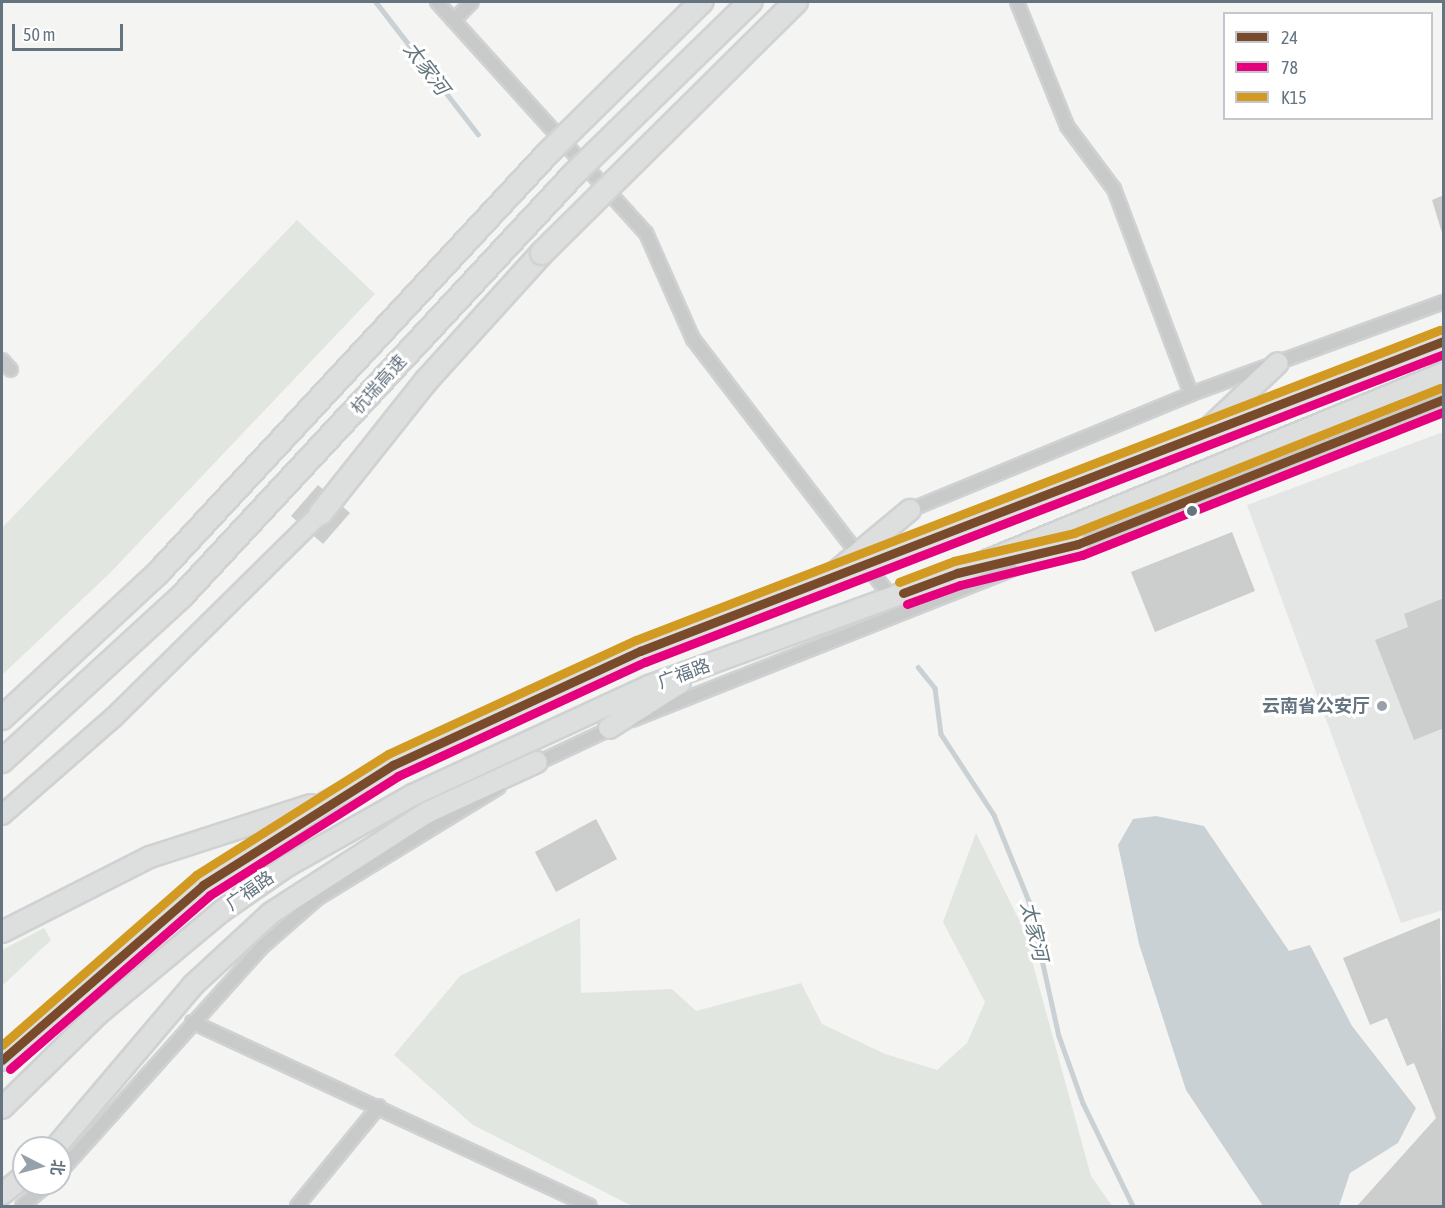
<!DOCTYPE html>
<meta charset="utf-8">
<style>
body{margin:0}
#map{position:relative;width:1445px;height:1208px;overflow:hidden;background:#f4f4f2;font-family:"Asap Condensed","Noto Sans SC",sans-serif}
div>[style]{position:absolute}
.built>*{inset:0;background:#e4e6e5}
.green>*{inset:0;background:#e2e6e0}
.water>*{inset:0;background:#cad1d4}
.stream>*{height:4.5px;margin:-2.25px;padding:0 2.25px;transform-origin:2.25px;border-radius:2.25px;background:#cad1d4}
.building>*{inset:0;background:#cccdcd}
.roads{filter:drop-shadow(2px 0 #d0d1d2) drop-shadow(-2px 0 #d0d1d2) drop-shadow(0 2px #d0d1d2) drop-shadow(0 -2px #d0d1d2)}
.street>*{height:12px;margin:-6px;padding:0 6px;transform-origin:6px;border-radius:6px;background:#c8caca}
.secondary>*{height:18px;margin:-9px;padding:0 9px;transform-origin:9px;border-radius:9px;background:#dddede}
.primary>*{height:20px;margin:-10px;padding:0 10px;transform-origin:10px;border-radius:10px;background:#dddede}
.highway>*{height:22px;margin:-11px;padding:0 11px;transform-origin:11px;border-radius:11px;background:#dddede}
.bridges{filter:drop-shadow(2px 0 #d1d2d2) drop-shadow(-2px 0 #d1d2d2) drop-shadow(0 2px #d1d2d2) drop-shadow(0 -2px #d1d2d2)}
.highway-bridge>*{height:22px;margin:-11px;padding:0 11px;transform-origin:11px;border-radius:11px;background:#dddede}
.bus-1>*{height:9px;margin:-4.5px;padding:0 4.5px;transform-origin:4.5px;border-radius:4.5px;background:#7a4b2a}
.bus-2>*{height:9px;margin:-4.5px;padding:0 4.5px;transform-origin:4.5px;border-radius:4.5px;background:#e5007d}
.bus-3>*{height:9px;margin:-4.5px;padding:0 4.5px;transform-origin:4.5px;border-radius:4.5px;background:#d29a20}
.dots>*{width:16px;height:16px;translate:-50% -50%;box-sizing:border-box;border:3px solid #fff;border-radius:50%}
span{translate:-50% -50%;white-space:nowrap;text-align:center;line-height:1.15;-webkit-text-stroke:6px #fff;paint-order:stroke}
.street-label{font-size:18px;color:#657481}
.poi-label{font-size:18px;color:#657481;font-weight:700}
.right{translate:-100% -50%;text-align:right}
.water-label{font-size:20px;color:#61757e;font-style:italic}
.frame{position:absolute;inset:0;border:3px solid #657481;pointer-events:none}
.legend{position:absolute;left:1223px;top:12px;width:210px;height:108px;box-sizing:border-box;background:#fff;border:2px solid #c1c7cd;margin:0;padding:8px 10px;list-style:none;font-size:18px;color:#657481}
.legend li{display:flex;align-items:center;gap:12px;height:30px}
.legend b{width:30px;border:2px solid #c1c7cd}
.north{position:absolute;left:12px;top:1136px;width:60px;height:60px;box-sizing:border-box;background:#fff;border:2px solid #c1c7cd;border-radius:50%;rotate:96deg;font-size:16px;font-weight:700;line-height:24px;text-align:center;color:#657481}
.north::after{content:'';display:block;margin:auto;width:21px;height:27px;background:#97a1a9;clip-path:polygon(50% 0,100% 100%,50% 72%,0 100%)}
.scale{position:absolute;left:12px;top:24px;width:111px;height:27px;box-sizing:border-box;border:3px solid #657481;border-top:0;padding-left:8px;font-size:18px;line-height:21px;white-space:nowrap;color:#657481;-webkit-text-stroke:4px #fff;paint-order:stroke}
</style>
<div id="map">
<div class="built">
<i style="clip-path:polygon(1443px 432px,1443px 910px,1401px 923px,1247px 505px)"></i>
</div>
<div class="green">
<i style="clip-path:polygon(297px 220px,375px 294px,110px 573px,2px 675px,2px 528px)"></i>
<i style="clip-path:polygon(976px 833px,1023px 928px,1091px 1176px,1112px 1206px,632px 1206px,473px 1125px,394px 1055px,460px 976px,580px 918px,581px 993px,672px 989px,696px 1011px,801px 983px,822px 1024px,885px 1054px,937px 1070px,967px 1043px,985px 1002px,943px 922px)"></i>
<i style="clip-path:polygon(44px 928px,51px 940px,2px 986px,2px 950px)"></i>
</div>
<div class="water">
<i style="clip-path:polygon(1156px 816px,1204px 826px,1289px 951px,1310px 945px,1352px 1026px,1416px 1108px,1398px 1143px,1350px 1173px,1339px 1206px,1263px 1206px,1186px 1090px,1139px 944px,1118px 845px,1133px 819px)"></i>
</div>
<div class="stream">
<i style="left:376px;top:2px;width:167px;rotate:52.3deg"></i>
<i style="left:918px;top:667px;width:27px;rotate:51deg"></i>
<i style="left:935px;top:688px;width:46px;rotate:82.6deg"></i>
<i style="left:941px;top:734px;width:97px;rotate:56.8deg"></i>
<i style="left:994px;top:815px;width:93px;rotate:67.9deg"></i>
<i style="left:1029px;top:901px;width:138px;rotate:77.5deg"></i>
<i style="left:1059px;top:1036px;width:71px;rotate:70.3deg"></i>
<i style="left:1083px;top:1103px;width:114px;rotate:64.1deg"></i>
</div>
<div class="building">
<i style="clip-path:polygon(1444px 195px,1444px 236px,1443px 236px,1432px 200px)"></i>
<i style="clip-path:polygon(318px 485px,350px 513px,323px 544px,291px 516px)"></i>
<i style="clip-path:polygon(1232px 532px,1255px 591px,1155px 632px,1131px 572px)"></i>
<i style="clip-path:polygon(1444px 598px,1444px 728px,1414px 740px,1375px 640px,1408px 627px,1404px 614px)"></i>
<i style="clip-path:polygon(596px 819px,617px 859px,556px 892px,535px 852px)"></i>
<i style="clip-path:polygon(1440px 918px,1444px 1206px,1357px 1206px,1436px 1118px,1414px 1063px,1407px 1066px,1387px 1018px,1370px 1025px,1343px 958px)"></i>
</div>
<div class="roads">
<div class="street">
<i style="left:437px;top:2px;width:312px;rotate:47.9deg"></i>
<i style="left:646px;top:233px;width:116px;rotate:66.1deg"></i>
<i style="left:693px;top:339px;width:325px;rotate:52.5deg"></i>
<i style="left:1017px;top:2px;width:134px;rotate:68deg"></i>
<i style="left:1067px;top:126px;width:79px;rotate:53.3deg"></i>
<i style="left:1114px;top:189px;width:219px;rotate:69.4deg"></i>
<i style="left:454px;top:20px;width:25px;rotate:-45deg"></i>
<i style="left:2px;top:360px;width:13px;rotate:48deg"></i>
<i style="left:910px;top:510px;width:304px;rotate:-22.4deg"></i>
<i style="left:1191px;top:394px;width:269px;rotate:-20deg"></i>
<i style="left:1073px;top:546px;width:399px;rotate:-21.6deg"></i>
<i style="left:632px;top:720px;width:435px;rotate:-21.6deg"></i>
<i style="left:531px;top:766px;width:94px;rotate:-25.2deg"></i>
<i style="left:192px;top:1022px;width:438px;rotate:24.8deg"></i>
<i style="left:60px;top:1172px;width:304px;rotate:-48.1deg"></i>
<i style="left:263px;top:946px;width:73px;rotate:-41.1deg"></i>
<i style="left:318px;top:898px;width:212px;rotate:-31.5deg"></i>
<i style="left:22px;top:1206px;width:34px;rotate:-40deg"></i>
<i style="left:297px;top:1206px;width:129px;rotate:-50.6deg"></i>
</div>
<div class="secondary">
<i style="left:2px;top:815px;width:149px;rotate:-41.2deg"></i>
<i style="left:114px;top:717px;width:291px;rotate:-44.6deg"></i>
</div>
<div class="primary">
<i style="left:1210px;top:427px;width:93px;rotate:-43.3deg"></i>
<i style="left:1021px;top:557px;width:58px;rotate:-12.8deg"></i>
<i style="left:838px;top:570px;width:94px;rotate:-39.8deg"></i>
<i style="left:609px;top:728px;width:84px;rotate:-32.4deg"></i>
<i style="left:2px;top:932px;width:166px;rotate:-26.9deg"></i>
<i style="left:150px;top:857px;width:169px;rotate:-17.9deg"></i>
<i style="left:2px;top:1060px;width:267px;rotate:-41deg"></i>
<i style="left:203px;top:885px;width:149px;rotate:-33.8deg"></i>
<i style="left:327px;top:802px;width:76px;rotate:-29.3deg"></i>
<i style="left:393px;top:765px;width:272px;rotate:-24.8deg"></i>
<i style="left:640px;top:651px;width:862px;rotate:-21.09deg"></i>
<i style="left:2px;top:1108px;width:134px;rotate:-44.4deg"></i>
<i style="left:98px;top:1014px;width:161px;rotate:-39.7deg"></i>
<i style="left:222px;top:911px;width:79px;rotate:-34.7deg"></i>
<i style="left:287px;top:866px;width:145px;rotate:-29.4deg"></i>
<i style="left:413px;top:795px;width:260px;rotate:-24.8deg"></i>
<i style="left:649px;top:686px;width:328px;rotate:-20.1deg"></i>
<i style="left:957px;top:573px;width:526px;rotate:-22.33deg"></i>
<i style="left:55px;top:1148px;width:214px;rotate:-49.7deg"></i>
<i style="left:193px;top:985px;width:106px;rotate:-42.7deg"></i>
<i style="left:271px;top:913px;width:184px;rotate:-32.8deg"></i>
<i style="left:426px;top:813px;width:122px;rotate:-24.7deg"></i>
<i style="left:2px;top:1194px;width:28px;rotate:-39deg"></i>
</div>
<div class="highway">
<i style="left:321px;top:513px;width:169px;rotate:-51.5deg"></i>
<i style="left:426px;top:381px;width:173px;rotate:-47.8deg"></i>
</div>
</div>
<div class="bridges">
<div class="highway-bridge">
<i style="left:542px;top:253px;width:357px;rotate:-44.7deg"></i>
<i style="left:2px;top:718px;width:213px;rotate:-42.9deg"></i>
<i style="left:158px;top:573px;width:575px;rotate:-47.12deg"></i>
<i style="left:549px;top:152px;width:214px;rotate:-44.6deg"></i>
<i style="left:2px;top:761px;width:243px;rotate:-42.5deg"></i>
<i style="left:181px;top:597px;width:576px;rotate:-47.11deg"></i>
<i style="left:573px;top:175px;width:248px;rotate:-44.3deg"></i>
</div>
</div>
<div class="bus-1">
<i style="left:903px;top:593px;width:58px;rotate:-20.3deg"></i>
<i style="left:957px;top:573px;width:124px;rotate:-13.5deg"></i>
<i style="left:1078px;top:544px;width:394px;rotate:-21.6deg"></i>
<i style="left:2px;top:1060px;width:267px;rotate:-41deg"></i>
<i style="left:203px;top:885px;width:225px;rotate:-32.3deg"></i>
<i style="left:393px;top:765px;width:272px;rotate:-24.8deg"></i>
<i style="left:640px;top:651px;width:862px;rotate:-21.09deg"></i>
</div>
<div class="bus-2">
<i style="left:907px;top:604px;width:56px;rotate:-19.7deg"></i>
<i style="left:960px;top:585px;width:126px;rotate:-13.8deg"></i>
<i style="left:1082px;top:555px;width:389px;rotate:-21.6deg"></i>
<i style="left:10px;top:1069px;width:265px;rotate:-41deg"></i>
<i style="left:210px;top:895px;width:222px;rotate:-32.3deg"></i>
<i style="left:398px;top:776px;width:272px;rotate:-24.8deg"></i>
<i style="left:645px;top:662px;width:856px;rotate:-21.08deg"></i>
</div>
<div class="bus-3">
<i style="left:899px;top:582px;width:59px;rotate:-20.9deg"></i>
<i style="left:954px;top:561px;width:123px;rotate:-13.1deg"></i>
<i style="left:1074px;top:533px;width:394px;rotate:-21.6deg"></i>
<i style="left:2px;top:1045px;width:258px;rotate:-41.2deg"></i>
<i style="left:196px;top:875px;width:227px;rotate:-32.2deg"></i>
<i style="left:388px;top:754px;width:273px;rotate:-24.7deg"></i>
<i style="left:636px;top:640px;width:862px;rotate:-21.09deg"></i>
</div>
<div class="dots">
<i style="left:1192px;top:511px;background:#657481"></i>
<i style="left:1382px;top:706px;background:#97a1a9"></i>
</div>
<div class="street-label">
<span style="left:379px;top:385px;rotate:-48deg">杭瑞高速</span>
<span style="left:684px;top:674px;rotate:-20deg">广福路</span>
<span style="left:250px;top:891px;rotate:-35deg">广福路</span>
</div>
<div class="poi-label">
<span class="right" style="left:1370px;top:706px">云南省公安厅</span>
</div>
<div class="water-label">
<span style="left:427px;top:68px;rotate:53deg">太家河</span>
<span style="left:1035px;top:931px;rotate:77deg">太家河</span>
</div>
<div class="frame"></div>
<ul class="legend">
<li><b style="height:8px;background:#7a4b2a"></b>24</li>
<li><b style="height:8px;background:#e5007d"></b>78</li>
<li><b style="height:8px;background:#d29a20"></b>K15</li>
</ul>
<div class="north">北</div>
<div class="scale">50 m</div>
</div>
